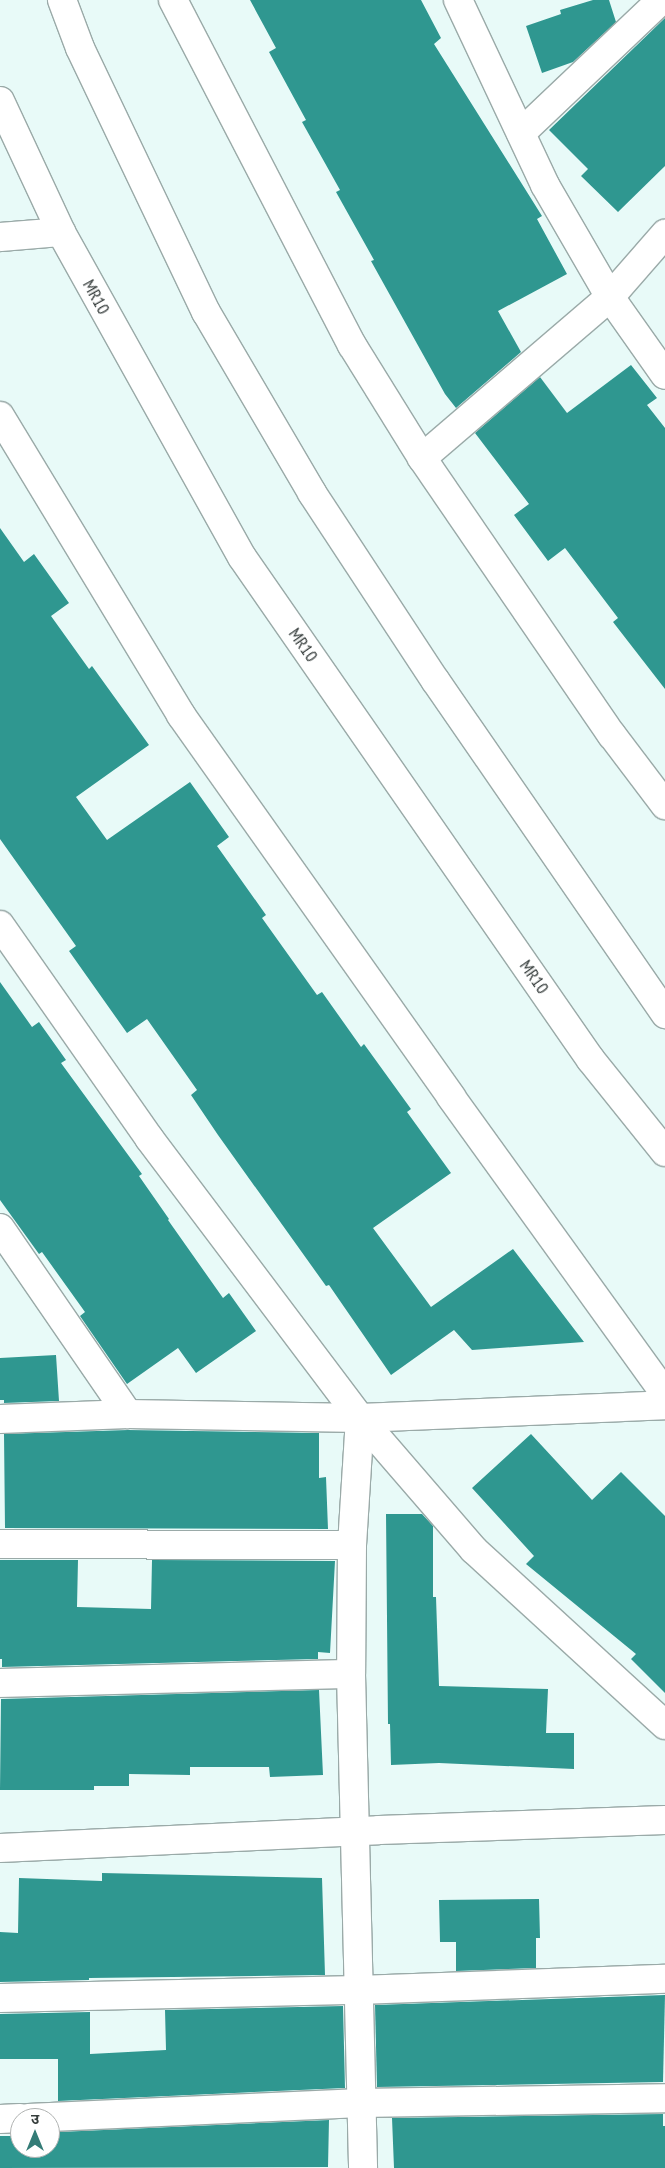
<!DOCTYPE html>
<meta charset="utf-8">
<style>
body{margin:0}
#map{position:relative;width:665px;height:2168px;overflow:hidden;background:#e8faf8;font-family:"PT Sans Narrow","Noto Sans Devanagari",sans-serif}
div>[style]{position:absolute}
.building>*{inset:0;background:#2f9790}
.roads{filter:drop-shadow(1px 0 #9aaaa8) drop-shadow(-1px 0 #9aaaa8) drop-shadow(0 1px #9aaaa8) drop-shadow(0 -1px #9aaaa8)}
.street>*{height:28px;margin:-14px;padding:0 14px;transform-origin:14px;border-radius:14px;background:#fff}
.secondary>*{height:28px;margin:-14px;padding:0 14px;transform-origin:14px;border-radius:14px;background:#fff}
.primary>*{height:28px;margin:-14px;padding:0 14px;transform-origin:14px;border-radius:14px;background:#fff}
span{translate:-50% -50%;white-space:nowrap;text-align:center;line-height:1.15;-webkit-text-stroke:4.5px #fff;paint-order:stroke}
.street-label{font-size:18px;color:#373e3d}
.north{position:absolute;left:10px;top:2108px;width:50px;height:50px;box-sizing:border-box;background:#fff;border:1px solid #afb2b1;border-radius:50%;rotate:0deg;font-size:14px;font-weight:700;line-height:20px;text-align:center;color:#373e3d}
.north::after{content:'';display:block;margin:auto;width:18px;height:22px;background:#347c77;clip-path:polygon(50% 0,100% 100%,50% 72%,0 100%)}
</style>
<div id="map">
<div class="building">
<i style="clip-path:polygon(250px 0,421px 0,441px 38px,434px 44px,542px 216px,537px 219px,567px 274px,498px 311px,521px 352px,456px 408px,445px 394px,371px 261px,374px 260px,336px 192px,340px 190px,302px 122px,306px 120px,269px 52px,276px 48px)"></i>
<i style="clip-path:polygon(593px 0,609px 0,616px 22px,573px 62px,542px 73px,526px 26px,561px 14px,560px 10px)"></i>
<i style="clip-path:polygon(665px 18px,665px 166px,618px 212px,581px 176px,588px 169px,549px 130px)"></i>
<i style="clip-path:polygon(631px 365px,657px 398px,647px 405px,665px 428px,665px 689px,613px 622px,618px 618px,565px 548px,548px 561px,514px 515px,529px 504px,475px 433px,540px 377px,567px 413px)"></i>
<i style="clip-path:polygon(0 528px,24px 562px,34px 554px,69px 603px,51px 616px,89px 669px,92px 666px,149px 745px,76px 797px,107px 840px,190px 782px,229px 837px,217px 846px,266px 915px,262px 918px,317px 995px,322px 992px,361px 1047px,364px 1044px,411px 1109px,407px 1112px,451px 1173px,373px 1228px,431px 1307px,513px 1249px,584px 1342px,472px 1350px,454px 1330px,391px 1375px,329px 1285px,326px 1286px,218px 1135px,191px 1095px,197px 1090px,147px 1019px,127px 1033px,69px 951px,76px 946px,0 839px)"></i>
<i style="clip-path:polygon(0 982px,32px 1027px,39px 1022px,66px 1060px,61px 1063px,142px 1174px,139px 1176px,169px 1219px,168px 1220px,223px 1298px,229px 1293px,256px 1331px,196px 1373px,178px 1348px,127px 1384px,80px 1316px,85px 1312px,42px 1252px,39px 1254px,0 1200px)"></i>
<i style="clip-path:polygon(56px 1355px,59px 1401px,4px 1403px,4px 1400px,0 1400px,0 1358px)"></i>
<i style="clip-path:polygon(128px 1430px,319px 1433px,319px 1478px,326px 1477px,328px 1529px,5px 1528px,4px 1434px)"></i>
<i style="clip-path:polygon(531px 1434px,592px 1500px,621px 1472px,665px 1516px,665px 1693px,631px 1659px,636px 1654px,526px 1564px,534px 1556px,472px 1488px)"></i>
<i style="clip-path:polygon(386px 1514px,422px 1514px,433px 1526px,433px 1597px,436px 1597px,439px 1686px,548px 1689px,546px 1733px,574px 1733px,574px 1769px,439px 1763px,391px 1765px,390px 1724px,388px 1724px)"></i>
<i style="clip-path:polygon(0 1560px,78px 1560px,77px 1607px,151px 1609px,152px 1560px,335px 1561px,330px 1653px,318px 1652px,318px 1659px,2px 1667px,2px 1659px,0 1659px)"></i>
<i style="clip-path:polygon(319px 1690px,323px 1775px,270px 1777px,269px 1767px,190px 1767px,190px 1775px,129px 1774px,129px 1786px,94px 1786px,94px 1790px,0 1790px,1px 1699px)"></i>
<i style="clip-path:polygon(102px 1873px,322px 1878px,325px 1975px,89px 1978px,89px 1980px,0 1982px,0 1932px,18px 1933px,19px 1878px,102px 1881px)"></i>
<i style="clip-path:polygon(539px 1899px,540px 1938px,536px 1938px,536px 1968px,456px 1971px,456px 1942px,440px 1942px,439px 1900px)"></i>
<i style="clip-path:polygon(665px 1995px,663px 2082px,377px 2087px,375px 2005px)"></i>
<i style="clip-path:polygon(343px 2006px,345px 2088px,58px 2101px,58px 2059px,0 2059px,0 2014px,90px 2012px,90px 2054px,166px 2050px,165px 2010px)"></i>
<i style="clip-path:polygon(663px 2114px,663px 2126px,665px 2126px,665px 2168px,394px 2168px,392px 2118px)"></i>
<i style="clip-path:polygon(329px 2120px,328px 2167px,0 2168px,0 2136px,20px 2136px,20px 2148px,50px 2148px,50px 2137px,59px 2137px,59px 2132px)"></i>
</div>
<div class="roads">
<div class="street">
<i style="left:173px;top:0;width:389px;rotate:62.6deg"></i>
<i style="left:352px;top:345px;width:133px;rotate:58.2deg"></i>
<i style="left:422px;top:458px;width:336px;rotate:55.6deg"></i>
<i style="left:612px;top:735px;width:88px;rotate:52.9deg"></i>
<i style="left:458px;top:0;width:204px;rotate:64.8deg"></i>
<i style="left:545px;top:185px;width:129px;rotate:59.9deg"></i>
<i style="left:610px;top:297px;width:95px;rotate:54.8deg"></i>
<i style="left:521px;top:133px;width:193px;rotate:-43.5deg"></i>
<i style="left:0;top:237px;width:61px;rotate:-4.7deg"></i>
<i style="left:0;top:416px;width:350px;rotate:58.8deg"></i>
<i style="left:181px;top:715px;width:468px;rotate:54.7deg"></i>
<i style="left:451px;top:1097px;width:366px;rotate:54.2deg"></i>
<i style="left:422px;top:458px;width:248px;rotate:-40.6deg"></i>
<i style="left:610px;top:297px;width:84px;rotate:-48.9deg"></i>
<i style="left:0;top:925px;width:260px;rotate:55deg"></i>
<i style="left:149px;top:1138px;width:351px;rotate:53deg"></i>
<i style="left:360px;top:1418px;width:174px;rotate:49.2deg"></i>
<i style="left:474px;top:1550px;width:259px;rotate:42.5deg"></i>
<i style="left:0;top:1228px;width:226px;rotate:55.5deg"></i>
<i style="left:360px;top:1418px;width:127px;rotate:93.6deg"></i>
<i style="left:352px;top:1545px;width:129px;rotate:90.4deg"></i>
<i style="left:351px;top:1674px;width:494px;rotate:88.6deg"></i>
<i style="left:0;top:1419px;width:128px;rotate:-2.2deg"></i>
<i style="left:128px;top:1414px;width:232px;rotate:1deg"></i>
<i style="left:360px;top:1418px;width:305px;rotate:-2.4deg"></i>
<i style="left:0;top:1544px;width:352px;rotate:0.2deg"></i>
<i style="left:0;top:1683px;width:351px;rotate:-1.5deg"></i>
<i style="left:0;top:1998px;width:358px;rotate:-1.3deg"></i>
<i style="left:358px;top:1990px;width:307px;rotate:-2.1deg"></i>
<i style="left:28px;top:2118px;width:333px;rotate:-2.6deg"></i>
<i style="left:361px;top:2103px;width:304px;rotate:-0.9deg"></i>
<i style="left:0;top:2119px;width:20px;rotate:-3deg"></i>
</div>
<div class="secondary">
<i style="left:0;top:1848px;width:379px;rotate:-2.7deg"></i>
<i style="left:379px;top:1830px;width:286px;rotate:-2deg"></i>
</div>
<div class="primary">
<i style="left:62px;top:0;width:51px;rotate:69.4deg"></i>
<i style="left:80px;top:48px;width:293px;rotate:64.5deg"></i>
<i style="left:206px;top:312px;width:210px;rotate:59.6deg"></i>
<i style="left:312px;top:493px;width:224px;rotate:56.7deg"></i>
<i style="left:435px;top:680px;width:406px;rotate:55.4deg"></i>
<i style="left:0;top:101px;width:145px;rotate:65deg"></i>
<i style="left:61px;top:232px;width:372px;rotate:60.9deg"></i>
<i style="left:242px;top:557px;width:612px;rotate:55.25deg"></i>
<i style="left:591px;top:1060px;width:118px;rotate:51.2deg"></i>
</div>
</div>
<div class="street-label">
<span style="left:96px;top:297px;rotate:61deg">MR10</span>
<span style="left:303px;top:645px;rotate:55deg">MR10</span>
<span style="left:534px;top:977px;rotate:55deg">MR10</span>
</div>
<div class="north">उ</div>
</div>
